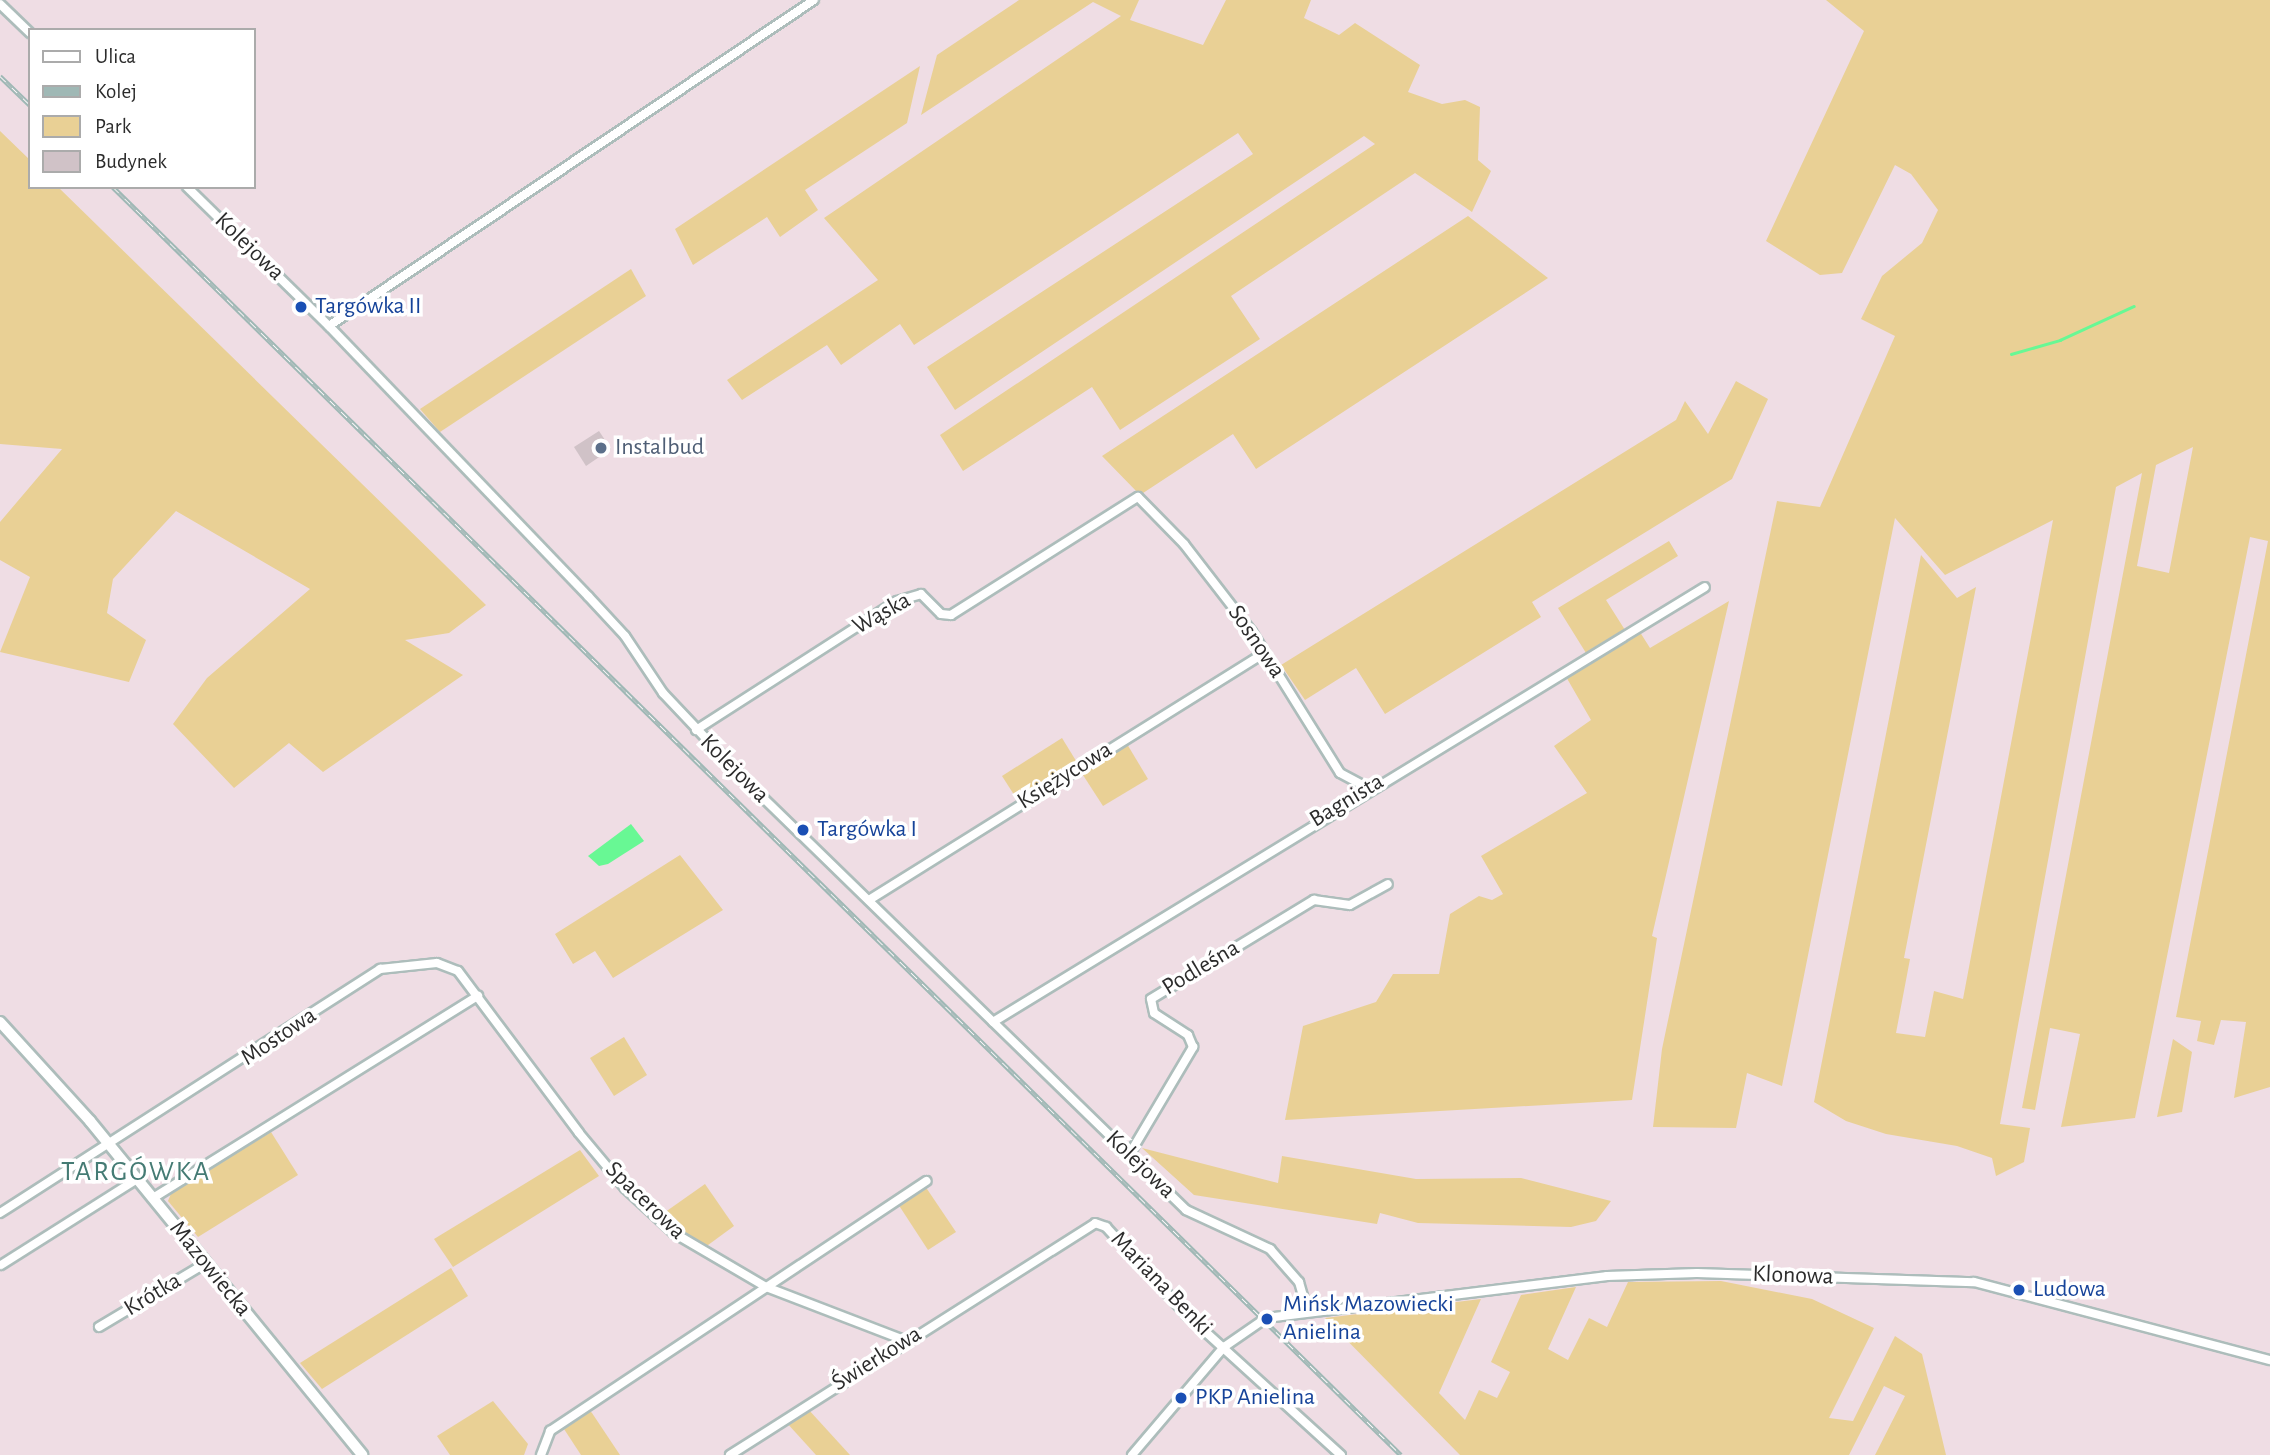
<!DOCTYPE html>
<meta charset="utf-8">
<style>
body{margin:0}
#map{position:relative;width:2270px;height:1455px;overflow:hidden;background:#efdde4;font-family:"Alegreya Sans",sans-serif}
div>[style]{position:absolute}
.green>*{inset:0;background:#e9d095}
.water>*{inset:0;background:#68f894}
.stream>*{height:2.5px;margin:-1.25px;padding:0 1.25px;transform-origin:1.25px;border-radius:1.25px;background:#68f894}
.building>*{inset:0;background:#d0c2c7}
.roads{filter:drop-shadow(2px 0 #adbdbb) drop-shadow(-2px 0 #adbdbb) drop-shadow(0 2px #adbdbb) drop-shadow(0 -2px #adbdbb)}
.minor>*{height:8px;margin:-4px;padding:0 4px;transform-origin:4px;border-radius:4px;background:#fff}
.tertiary>*{height:10px;margin:-5px;padding:0 5px;transform-origin:5px;border-radius:5px;background:#fff}
.rail>*{height:5px;margin-top:-2.5px;transform-origin:0;background:repeating-linear-gradient(90deg,#fff 0 8px,#9fb8b5 0 16px);box-sizing:border-box;border-block:2px solid #9fb8b5}
.dots>*{width:19px;height:19px;translate:-50% -50%;box-sizing:border-box;border:4px solid #fff;border-radius:50%}
span{translate:-50% -50%;white-space:nowrap;text-align:center;line-height:1.15;-webkit-text-stroke:7px #fff;paint-order:stroke}
.street-label{font-size:24px;color:#2c2c2c}
.transit-label{font-size:24px;color:#164399}
.left{translate:0 -50%;text-align:left}
.service-label{font-size:24px;color:#4e5e75}
.quarter-label{font-size:28px;color:#457b74;letter-spacing:2px}
.legend{position:absolute;left:28px;top:28px;width:228px;height:161px;box-sizing:border-box;background:#fff;border:2px solid #ababab;margin:0;padding:9px 12px;list-style:none;font-size:21px;color:#2c2c2c}
.legend li{display:flex;align-items:center;gap:14px;height:35px}
.legend b{width:35px;border:2px solid #ababab}
</style>
<div id="map">
<div class="green">
<i style="clip-path:polygon(1019px 0,1139px 0,1130px 20px,1203px 45px,1226px 0,1311px 0,1304px 18px,1339px 35px,1355px 23px,1420px 65px,1408px 92px,1442px 104px,1465px 100px,1480px 107px,1478px 160px,1491px 171px,1472px 212px,1415px 173px,1231px 296px,1260px 339px,1120px 430px,1092px 387px,963px 471px,940px 435px,1375px 144px,1364px 136px,955px 410px,927px 367px,1253px 154px,1238px 133px,914px 345px,900px 324px,841px 365px,827px 345px,742px 400px,727px 380px,878px 280px,824px 218px,1121px 16px,1093px 2px,921px 115px,937px 55px)"></i>
<i style="clip-path:polygon(evenodd,1826px 0,2270px 0,2270px 1087px,2234px 1098px,2246px 1022px,2221px 1020px,2214px 1045px,2197px 1041px,2201px 1021px,2176px 1017px,2268px 541px,2250px 537px,2135px 1118px,2061px 1127px,2080px 1034px,2050px 1028px,2035px 1110px,2022px 1108px,2142px 473px,2116px 487px,2000px 1124px,2030px 1128px,2024px 1162px,1996px 1176px,1992px 1158px,1957px 1146px,1886px 1134px,1846px 1121px,1814px 1102px,1921px 555px,1957px 598px,1976px 587px,1904px 958px,1910px 959px,1896px 1033px,1925px 1037px,1934px 991px,1963px 999px,2053px 520px,1945px 575px,1895px 518px,1782px 1086px,1747px 1073px,1736px 1128px,1653px 1127px,1662px 1049px,1777px 501px,1820px 507px,1895px 336px,1861px 319px,1882px 276px,1922px 243px,1938px 210px,1911px 174px,1895px 165px,1842px 273px,1820px 275px,1766px 241px,1864px 31px,1826px 0,2193px 447px,2169px 573px,2137px 566px,2156px 465px,2193px 447px)"></i>
<i style="clip-path:polygon(920px 66px,907px 123px,805px 190px,818px 210px,780px 237px,767px 217px,693px 265px,675px 229px)"></i>
<i style="clip-path:polygon(0 131px,30px 160px,30px 187px,58px 187px,486px 605px,449px 633px,405px 640px,463px 675px,323px 772px,289px 743px,234px 788px,173px 724px,207px 678px,310px 589px,176px 511px,113px 579px,107px 613px,146px 640px,129px 682px,0 652px,30px 577px,0 560px,0 522px,62px 449px,0 444px)"></i>
<i style="clip-path:polygon(1468px 216px,1548px 278px,1256px 469px,1233px 434px,1140px 495px,1102px 456px)"></i>
<i style="clip-path:polygon(631px 269px,646px 296px,440px 432px,420px 409px)"></i>
<i style="clip-path:polygon(1736px 381px,1768px 399px,1732px 479px,1532px 602px,1541px 617px,1385px 714px,1356px 668px,1305px 700px,1281px 665px,1676px 420px,1685px 401px,1708px 434px)"></i>
<i style="clip-path:polygon(1669px 541px,1678px 556px,1606px 600px,1625px 630px,1586px 653px,1558px 608px)"></i>
<i style="clip-path:polygon(1729px 601px,1652px 936px,1657px 938px,1632px 1100px,1285px 1120px,1303px 1026px,1376px 1002px,1393px 974px,1439px 974px,1450px 914px,1479px 896px,1492px 900px,1503px 894px,1481px 856px,1587px 793px,1554px 746px,1591px 720px,1565px 675px,1638px 629px,1650px 648px)"></i>
<i style="clip-path:polygon(1062px 738px,1078px 764px,1018px 801px,1002px 776px)"></i>
<i style="clip-path:polygon(1127px 744px,1148px 779px,1103px 806px,1081px 772px)"></i>
<i style="clip-path:polygon(680px 855px,723px 910px,613px 978px,595px 951px,573px 964px,555px 934px)"></i>
<i style="clip-path:polygon(624px 1037px,647px 1075px,614px 1096px,590px 1058px)"></i>
<i style="clip-path:polygon(2173px 1039px,2192px 1052px,2182px 1112px,2157px 1117px)"></i>
<i style="clip-path:polygon(271px 1132px,298px 1175px,198px 1237px,168px 1201px,172px 1191px)"></i>
<i style="clip-path:polygon(1142px 1148px,1278px 1183px,1282px 1156px,1416px 1179px,1521px 1178px,1611px 1201px,1596px 1221px,1571px 1227px,1418px 1223px,1380px 1213px,1377px 1224px,1194px 1195px)"></i>
<i style="clip-path:polygon(580px 1150px,599px 1176px,453px 1267px,434px 1239px)"></i>
<i style="clip-path:polygon(705px 1184px,734px 1226px,704px 1248px,661px 1215px)"></i>
<i style="clip-path:polygon(925px 1186px,956px 1232px,928px 1250px,898px 1204px)"></i>
<i style="clip-path:polygon(451px 1268px,468px 1296px,322px 1389px,300px 1363px)"></i>
<i style="clip-path:polygon(1721px 1281px,1812px 1299px,1874px 1328px,1829px 1418px,1853px 1421px,1895px 1336px,1922px 1354px,1946px 1455px,1875px 1455px,1905px 1396px,1884px 1386px,1849px 1455px,1460px 1455px,1325px 1318px,1481px 1299px,1439px 1393px,1465px 1420px,1479px 1390px,1497px 1398px,1510px 1372px,1491px 1362px,1521px 1295px,1576px 1287px,1548px 1349px,1568px 1360px,1589px 1318px,1607px 1327px,1628px 1282px)"></i>
<i style="clip-path:polygon(493px 1401px,528px 1444px,524px 1455px,450px 1455px,437px 1436px)"></i>
<i style="clip-path:polygon(808px 1409px,850px 1455px,816px 1455px,786px 1422px)"></i>
<i style="clip-path:polygon(590px 1411px,592px 1413px,620px 1455px,581px 1455px,564px 1429px)"></i>
</div>
<div class="water">
<i style="clip-path:polygon(631px 824px,644px 841px,608px 864px,599px 866px,588px 856px)"></i>
</div>
<div class="stream">
<i style="left:2011px;top:354px;width:51px;rotate:-15.9deg"></i>
<i style="left:2060px;top:340px;width:81px;rotate:-24.7deg"></i>
</div>
<div class="building">
<i style="clip-path:polygon(599px 431px,611px 449px,586px 466px,574px 447px)"></i>
</div>
<div class="roads">
<div class="minor">
<i style="left:0;top:4px;width:42px;rotate:44deg"></i>
<i style="left:187px;top:187px;width:199px;rotate:44.4deg"></i>
<i style="left:329px;top:326px;width:374px;rotate:46.2deg"></i>
<i style="left:588px;top:596px;width:54px;rotate:47.2deg"></i>
<i style="left:625px;top:636px;width:69px;rotate:56.3deg"></i>
<i style="left:663px;top:693px;width:129px;rotate:46.6deg"></i>
<i style="left:752px;top:787px;width:606px;rotate:44.26deg"></i>
<i style="left:1186px;top:1210px;width:93px;rotate:24.9deg"></i>
<i style="left:1270px;top:1249px;width:44px;rotate:48.7deg"></i>
<i style="left:1299px;top:1282px;width:29px;rotate:74deg"></i>
<i style="left:329px;top:326px;width:584px;rotate:-33.91deg"></i>
<i style="left:696px;top:730px;width:239px;rotate:-32.7deg"></i>
<i style="left:897px;top:601px;width:25px;rotate:-16deg"></i>
<i style="left:921px;top:594px;width:28px;rotate:45deg"></i>
<i style="left:941px;top:614px;width:10px;rotate:6deg"></i>
<i style="left:951px;top:615px;width:221px;rotate:-32.3deg"></i>
<i style="left:1138px;top:497px;width:66px;rotate:45.6deg"></i>
<i style="left:1184px;top:544px;width:111px;rotate:52.3deg"></i>
<i style="left:1252px;top:632px;width:166px;rotate:58deg"></i>
<i style="left:1340px;top:773px;width:32px;rotate:28deg"></i>
<i style="left:869px;top:900px;width:464px;rotate:-32deg"></i>
<i style="left:993px;top:1022px;width:834px;rotate:-31.42deg"></i>
<i style="left:1129px;top:1155px;width:126px;rotate:-59.3deg"></i>
<i style="left:1193px;top:1047px;width:13px;rotate:-113deg"></i>
<i style="left:1188px;top:1035px;width:40px;rotate:-147.1deg"></i>
<i style="left:1154px;top:1013px;width:14px;rotate:-102deg"></i>
<i style="left:1151px;top:999px;width:191px;rotate:-31.3deg"></i>
<i style="left:1314px;top:900px;width:36px;rotate:8deg"></i>
<i style="left:1350px;top:905px;width:43px;rotate:-28.9deg"></i>
<i style="left:153px;top:1198px;width:383px;rotate:-31.9deg"></i>
<i style="left:0;top:1213px;width:452px;rotate:-32.7deg"></i>
<i style="left:380px;top:969px;width:57px;rotate:-6deg"></i>
<i style="left:437px;top:963px;width:22px;rotate:21deg"></i>
<i style="left:458px;top:971px;width:202px;rotate:53.2deg"></i>
<i style="left:579px;top:1133px;width:72px;rotate:50.1deg"></i>
<i style="left:625px;top:1188px;width:67px;rotate:42.6deg"></i>
<i style="left:674px;top:1233px;width:107px;rotate:30.4deg"></i>
<i style="left:766px;top:1287px;width:148px;rotate:21deg"></i>
<i style="left:1px;top:1265px;width:161px;rotate:-32.3deg"></i>
<i style="left:99px;top:1327px;width:125px;rotate:-30.9deg"></i>
<i style="left:541px;top:1455px;width:26px;rotate:-69deg"></i>
<i style="left:550px;top:1431px;width:452px;rotate:-33.6deg"></i>
<i style="left:730px;top:1455px;width:432px;rotate:-32.4deg"></i>
<i style="left:1095px;top:1223px;width:12px;rotate:20deg"></i>
<i style="left:1106px;top:1227px;width:120px;rotate:47.4deg"></i>
<i style="left:1187px;top:1315px;width:208px;rotate:42.3deg"></i>
<i style="left:1132px;top:1455px;width:142px;rotate:-49.6deg"></i>
<i style="left:1224px;top:1347px;width:51px;rotate:-34.6deg"></i>
<i style="left:1266px;top:1318px;width:344px;rotate:-7deg"></i>
<i style="left:1607px;top:1276px;width:90px;rotate:-1.9deg"></i>
<i style="left:1697px;top:1273px;width:277px;rotate:1.9deg"></i>
<i style="left:1974px;top:1282px;width:306px;rotate:14.8deg"></i>
</div>
<div class="tertiary">
<i style="left:0;top:1022px;width:134px;rotate:47.7deg"></i>
<i style="left:90px;top:1121px;width:431px;rotate:50.8deg"></i>
</div>
</div>
<div class="rail">
<i style="left:0;top:76px;width:42px;rotate:44deg"></i>
<i style="left:113px;top:187px;width:1807px;rotate:44.55deg"></i>
</div>
<div class="dots">
<i style="left:301px;top:307px;background:#1a4fb4"></i>
<i style="left:601px;top:448px;background:#5c6f8a"></i>
<i style="left:803px;top:830px;background:#1a4fb4"></i>
<i style="left:2019px;top:1290px;background:#1a4fb4"></i>
<i style="left:1267px;top:1319px;background:#1a4fb4"></i>
<i style="left:1181px;top:1398px;background:#1a4fb4"></i>
</div>
<div class="street-label">
<span style="left:249px;top:247px;rotate:44deg">Kolejowa</span>
<span style="left:882px;top:614px;rotate:-29deg">Wąska</span>
<span style="left:1256px;top:642px;rotate:56deg">Sosnowa</span>
<span style="left:734px;top:769px;rotate:45deg">Kolejowa</span>
<span style="left:1065px;top:776px;rotate:-32deg">Księżycowa</span>
<span style="left:1347px;top:801px;rotate:-31deg">Bagnista</span>
<span style="left:1201px;top:968px;rotate:-31deg">Podleśna</span>
<span style="left:279px;top:1037px;rotate:-34deg">Mostowa</span>
<span style="left:1140px;top:1165px;rotate:44deg">Kolejowa</span>
<span style="left:645px;top:1201px;rotate:44deg">Spacerowa</span>
<span style="left:210px;top:1269px;rotate:51deg">Mazowiecka</span>
<span style="left:1793px;top:1276px;rotate:2deg">Klonowa</span>
<span style="left:1161px;top:1284px;rotate:46deg">Mariana Benki</span>
<span style="left:153px;top:1295px;rotate:-31deg">Krótka</span>
<span style="left:877px;top:1359px;rotate:-32deg">Świerkowa</span>
</div>
<div class="transit-label">
<span class="left" style="left:315px;top:307px">Targówka II</span>
<span class="left" style="left:817px;top:830px">Targówka I</span>
<span class="left" style="left:2033px;top:1290px">Ludowa</span>
<span class="left" style="left:1283px;top:1319px">Mińsk Mazowiecki<br>Anielina</span>
<span class="left" style="left:1195px;top:1398px">PKP Anielina</span>
</div>
<div class="service-label">
<span class="left" style="left:615px;top:448px">Instalbud</span>
</div>
<div class="quarter-label">
<span style="left:136px;top:1172px">TARGÓWKA</span>
</div>
<ul class="legend">
<li><b style="height:9px;background:#fff"></b>Ulica</li>
<li><b style="height:9px;background:#9fb8b5"></b>Kolej</li>
<li><b style="height:19px;background:#e9d095"></b>Park</li>
<li><b style="height:19px;background:#d0c2c7"></b>Budynek</li>
</ul>
</div>
